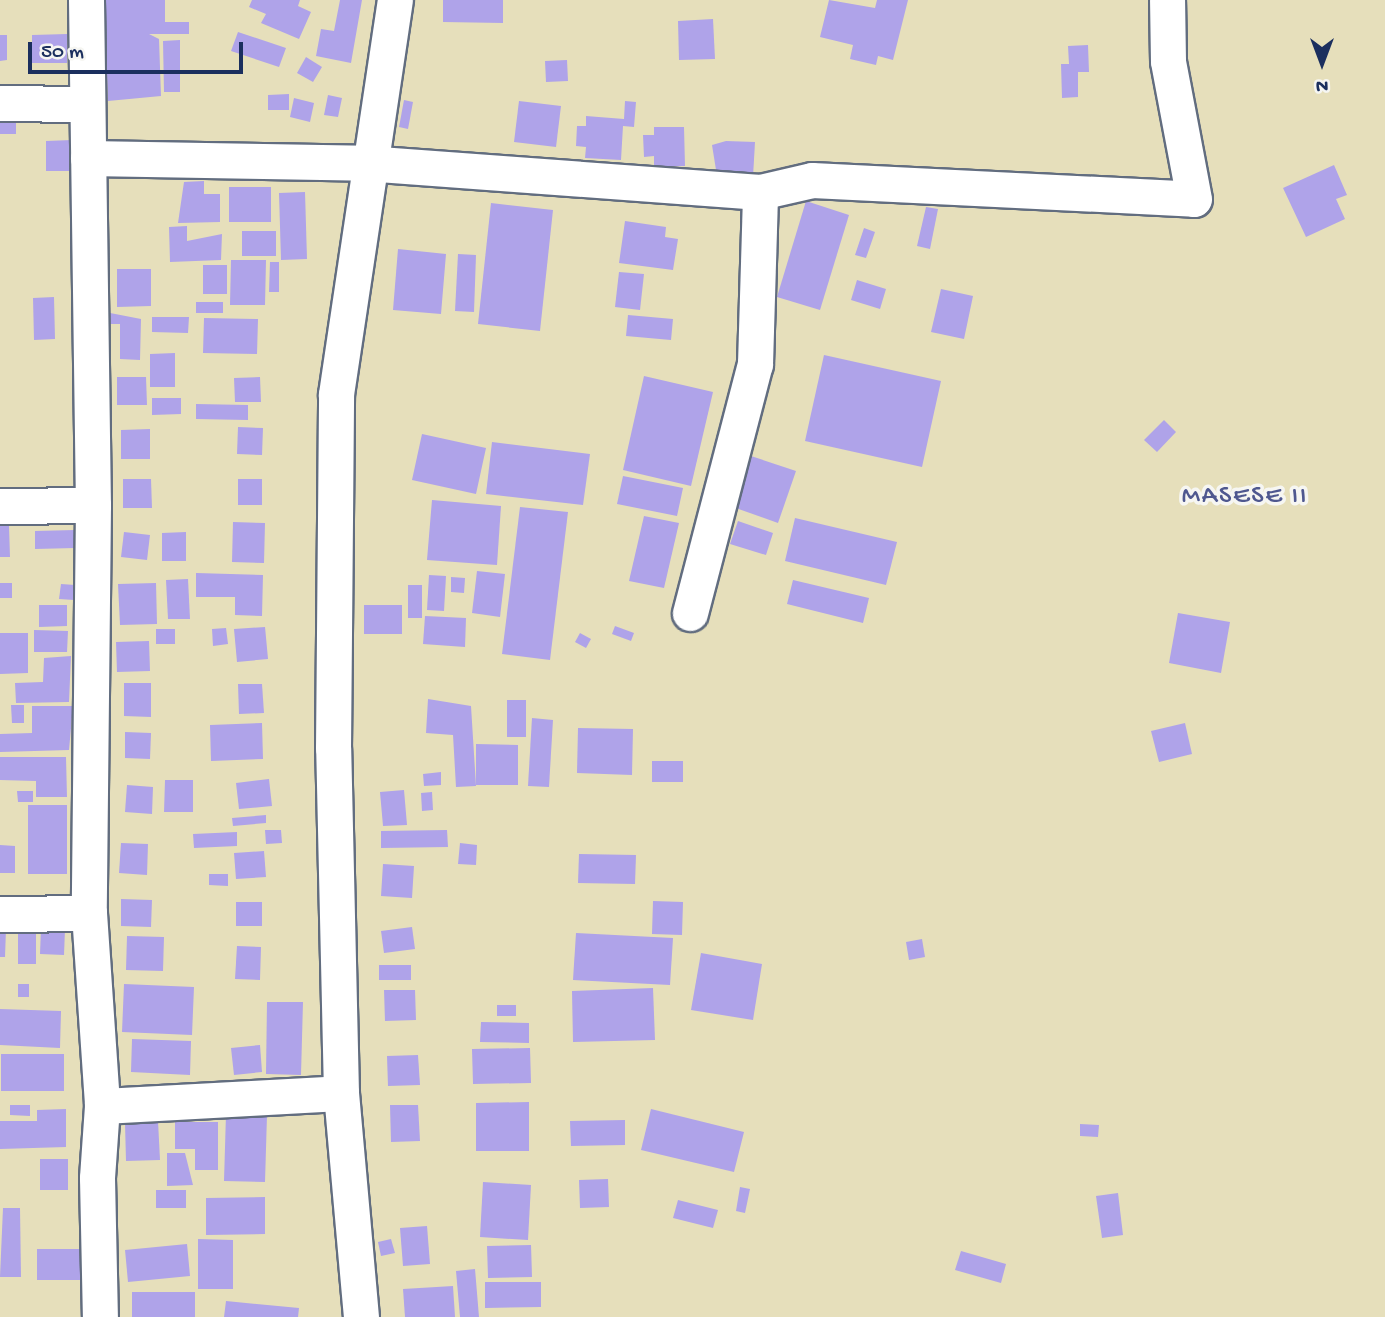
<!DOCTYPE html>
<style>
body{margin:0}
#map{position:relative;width:1385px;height:1317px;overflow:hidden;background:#e6dfbb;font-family:"Gochi Hand",sans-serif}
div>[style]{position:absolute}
.building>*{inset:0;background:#afa3e9}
.roads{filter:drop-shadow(2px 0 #626d7f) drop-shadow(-2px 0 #626d7f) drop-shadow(0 2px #626d7f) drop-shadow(0 -2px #626d7f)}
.minor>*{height:35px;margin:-17.5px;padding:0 17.5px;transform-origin:17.5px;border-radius:17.5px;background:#fff}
span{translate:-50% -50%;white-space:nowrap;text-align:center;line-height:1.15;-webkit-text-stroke:7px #f6f6f2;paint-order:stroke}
.quarter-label{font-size:26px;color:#4f588f;letter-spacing:2px}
.north{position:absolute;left:1287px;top:28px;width:70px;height:70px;-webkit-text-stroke:5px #f6f6f2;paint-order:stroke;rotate:180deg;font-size:19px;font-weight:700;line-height:28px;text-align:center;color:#1b2f5e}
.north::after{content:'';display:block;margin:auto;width:24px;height:32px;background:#1b2f5e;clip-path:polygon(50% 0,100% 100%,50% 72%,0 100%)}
.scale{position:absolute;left:28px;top:42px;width:215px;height:32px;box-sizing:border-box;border:4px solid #1b2f5e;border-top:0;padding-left:9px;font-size:21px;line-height:24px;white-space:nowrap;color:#1b2f5e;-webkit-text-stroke:5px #f6f6f2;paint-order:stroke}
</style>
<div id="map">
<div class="building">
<i style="clip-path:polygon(104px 0,165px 0,165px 22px,189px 22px,189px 34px,149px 34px,159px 39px,161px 96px,108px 101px)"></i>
<i style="clip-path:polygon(252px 0,300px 0,298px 6px,311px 12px,299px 39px,261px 23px,266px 14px,249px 7px)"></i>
<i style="clip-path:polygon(340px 0,362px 0,351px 63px,316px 56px,321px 29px,334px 31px)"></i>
<i style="clip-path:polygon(443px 0,503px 0,503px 23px,443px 22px)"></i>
<i style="clip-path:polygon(829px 0,875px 8px,877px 0,908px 0,893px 60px,878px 56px,876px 65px,850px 59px,853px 45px,820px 37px)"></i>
<i style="clip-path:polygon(713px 19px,715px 59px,679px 60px,678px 21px)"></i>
<i style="clip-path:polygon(238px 32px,286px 48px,279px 67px,231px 51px)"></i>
<i style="clip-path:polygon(67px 34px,67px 63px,32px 63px,32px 35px)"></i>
<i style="clip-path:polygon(0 35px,7px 35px,7px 60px,0 61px)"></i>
<i style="clip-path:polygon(180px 40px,180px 92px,164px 92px,163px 41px)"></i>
<i style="clip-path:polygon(1088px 45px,1089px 72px,1078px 72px,1078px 97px,1062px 98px,1061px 64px,1069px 64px,1068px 46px)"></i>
<i style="clip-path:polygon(306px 57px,322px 67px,313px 82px,297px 73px)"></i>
<i style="clip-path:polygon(567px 60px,568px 81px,546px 82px,545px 61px)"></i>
<i style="clip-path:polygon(289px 94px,289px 110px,268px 110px,268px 95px)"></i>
<i style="clip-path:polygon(328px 95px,342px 98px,338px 117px,324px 115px)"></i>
<i style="clip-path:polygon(294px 98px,314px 103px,310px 122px,290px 117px)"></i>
<i style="clip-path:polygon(404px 100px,413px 102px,408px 129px,399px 127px)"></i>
<i style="clip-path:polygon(519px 101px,561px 106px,556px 147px,514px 142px)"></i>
<i style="clip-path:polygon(625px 101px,636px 102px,634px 127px,623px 126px,621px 160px,585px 158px,586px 147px,576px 146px,577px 126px,586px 126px,586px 116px,624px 119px)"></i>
<i style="clip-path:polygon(0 117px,16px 117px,16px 134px,0 134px)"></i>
<i style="clip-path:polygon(654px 127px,684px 127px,685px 166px,654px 167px,654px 156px,644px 157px,643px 135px,654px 135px)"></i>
<i style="clip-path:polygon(72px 140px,73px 171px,46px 171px,46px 141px)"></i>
<i style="clip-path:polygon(726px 141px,755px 142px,753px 177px,717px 176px,712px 145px)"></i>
<i style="clip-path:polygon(1334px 165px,1347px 195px,1336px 199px,1345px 219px,1306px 237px,1283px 188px)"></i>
<i style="clip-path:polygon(204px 181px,204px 194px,220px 194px,220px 222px,178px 223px,184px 182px)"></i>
<i style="clip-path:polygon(229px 187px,271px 187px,271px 222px,229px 222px)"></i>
<i style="clip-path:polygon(305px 192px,307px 259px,281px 260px,279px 193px)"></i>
<i style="clip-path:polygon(806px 201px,849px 215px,820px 310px,777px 297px)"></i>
<i style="clip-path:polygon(491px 203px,553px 210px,540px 331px,478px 324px)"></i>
<i style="clip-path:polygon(926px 207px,938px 209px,930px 249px,917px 246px)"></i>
<i style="clip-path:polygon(625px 221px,666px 227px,665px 237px,678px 239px,673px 270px,619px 263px)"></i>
<i style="clip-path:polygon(187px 226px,187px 241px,222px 234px,221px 260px,170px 262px,169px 227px)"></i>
<i style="clip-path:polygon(864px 228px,875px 232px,866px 258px,855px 255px)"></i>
<i style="clip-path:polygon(242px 231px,276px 231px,276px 256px,242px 256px)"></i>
<i style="clip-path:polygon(398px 249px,446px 254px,441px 314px,393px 310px)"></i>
<i style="clip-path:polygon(458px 254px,476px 255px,474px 312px,455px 311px)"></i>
<i style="clip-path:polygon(231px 260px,266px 260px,265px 305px,230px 305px)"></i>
<i style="clip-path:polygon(270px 262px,279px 262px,279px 292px,269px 292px)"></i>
<i style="clip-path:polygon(203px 265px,227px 265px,227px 294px,203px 294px)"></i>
<i style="clip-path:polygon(117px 269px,151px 269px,151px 306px,117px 307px)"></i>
<i style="clip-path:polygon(619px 272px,644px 274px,640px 310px,615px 307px)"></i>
<i style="clip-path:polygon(857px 280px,886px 289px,880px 309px,851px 300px)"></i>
<i style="clip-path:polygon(941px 289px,973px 296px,964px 339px,931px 332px)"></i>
<i style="clip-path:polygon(54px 297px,55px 339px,34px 340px,33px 298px)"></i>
<i style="clip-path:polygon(196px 302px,223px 302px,223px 313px,196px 313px)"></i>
<i style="clip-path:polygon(105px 312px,141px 319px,140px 360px,120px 359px,120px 324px,105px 324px)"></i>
<i style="clip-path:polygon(628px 315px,673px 319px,671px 340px,626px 336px)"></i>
<i style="clip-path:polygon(152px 317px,189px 317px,188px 333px,152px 332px)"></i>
<i style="clip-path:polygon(204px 318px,258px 319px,257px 354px,203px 353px)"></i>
<i style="clip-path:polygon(175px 353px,175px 387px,150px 387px,150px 354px)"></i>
<i style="clip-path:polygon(824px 355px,941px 381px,922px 467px,805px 441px)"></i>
<i style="clip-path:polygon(644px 376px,713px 392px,691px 486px,623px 470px)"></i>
<i style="clip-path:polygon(117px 377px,146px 377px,147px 405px,117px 405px)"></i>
<i style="clip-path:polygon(260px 377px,261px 402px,235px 402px,234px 378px)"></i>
<i style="clip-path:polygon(152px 398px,181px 398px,181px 414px,152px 415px)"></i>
<i style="clip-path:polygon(196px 404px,248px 405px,248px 420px,196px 419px)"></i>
<i style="clip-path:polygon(1164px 420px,1176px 432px,1157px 452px,1144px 440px)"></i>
<i style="clip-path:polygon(238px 427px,263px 428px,262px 455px,237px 454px)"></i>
<i style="clip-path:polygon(150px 429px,150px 459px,121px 459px,121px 430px)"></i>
<i style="clip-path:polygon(422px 434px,486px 448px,476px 494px,412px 480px)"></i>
<i style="clip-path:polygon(492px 442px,590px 454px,583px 505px,486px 494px)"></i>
<i style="clip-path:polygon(751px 456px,796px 471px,778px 523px,733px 507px)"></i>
<i style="clip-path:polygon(623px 476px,683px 488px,677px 516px,617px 504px)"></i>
<i style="clip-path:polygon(123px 479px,151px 479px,152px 508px,123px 508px)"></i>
<i style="clip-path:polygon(238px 479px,262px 479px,262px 505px,238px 505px)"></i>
<i style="clip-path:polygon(432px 500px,501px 506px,497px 565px,427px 560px)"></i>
<i style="clip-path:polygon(520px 507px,568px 512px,550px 660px,502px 654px)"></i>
<i style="clip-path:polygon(644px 516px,679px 523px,664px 588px,629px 581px)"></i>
<i style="clip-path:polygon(795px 518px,897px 542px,886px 585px,785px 561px)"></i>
<i style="clip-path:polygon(738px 521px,773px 533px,766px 555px,730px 544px)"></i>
<i style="clip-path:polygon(233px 522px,265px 523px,264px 563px,232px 562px)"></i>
<i style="clip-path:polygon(0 526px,9px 526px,10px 557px,0 557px)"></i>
<i style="clip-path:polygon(75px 530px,75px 548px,35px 549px,35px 531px)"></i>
<i style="clip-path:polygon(124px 532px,150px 535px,147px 560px,121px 557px)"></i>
<i style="clip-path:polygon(186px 532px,186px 561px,162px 561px,162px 533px)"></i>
<i style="clip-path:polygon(477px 571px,505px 574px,500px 617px,472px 613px)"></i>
<i style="clip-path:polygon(196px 573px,263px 575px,262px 616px,235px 615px,235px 597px,196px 597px)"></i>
<i style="clip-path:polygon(429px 575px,446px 576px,444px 611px,427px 610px)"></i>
<i style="clip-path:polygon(451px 577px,465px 578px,464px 593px,451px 592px)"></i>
<i style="clip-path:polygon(188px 579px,190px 619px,168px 619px,166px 580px)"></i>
<i style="clip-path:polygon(793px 580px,869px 598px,863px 623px,787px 604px)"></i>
<i style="clip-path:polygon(0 583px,12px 583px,12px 598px,0 598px)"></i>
<i style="clip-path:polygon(156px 583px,157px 624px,120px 625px,118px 584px)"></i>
<i style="clip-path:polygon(61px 584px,75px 585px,74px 600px,59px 599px)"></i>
<i style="clip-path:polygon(408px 585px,422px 585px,422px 618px,408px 618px)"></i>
<i style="clip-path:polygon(39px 605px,67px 605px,67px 626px,39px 627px)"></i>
<i style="clip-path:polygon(364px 605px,402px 605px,402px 634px,364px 634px)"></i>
<i style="clip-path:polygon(1178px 613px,1230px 622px,1221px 673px,1169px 663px)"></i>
<i style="clip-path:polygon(425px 616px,466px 618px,465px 647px,423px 644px)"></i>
<i style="clip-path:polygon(615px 626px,634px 633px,631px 641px,612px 634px)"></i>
<i style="clip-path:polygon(265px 627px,268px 659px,237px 662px,234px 629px)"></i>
<i style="clip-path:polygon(226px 628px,228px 644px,213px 646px,212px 629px)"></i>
<i style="clip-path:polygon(156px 629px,175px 629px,175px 644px,156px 644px)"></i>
<i style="clip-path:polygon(34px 630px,68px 631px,67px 652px,34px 652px)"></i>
<i style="clip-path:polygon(0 633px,28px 633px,28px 673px,0 674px)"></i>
<i style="clip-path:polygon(580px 633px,591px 639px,586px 648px,575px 642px)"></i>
<i style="clip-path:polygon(149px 641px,150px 671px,117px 672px,116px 642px)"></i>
<i style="clip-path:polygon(71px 656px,69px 702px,16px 703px,15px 683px,43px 682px,44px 658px)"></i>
<i style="clip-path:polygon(124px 683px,151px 683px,151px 717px,124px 716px)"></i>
<i style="clip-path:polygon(238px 684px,262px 684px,264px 713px,239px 714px)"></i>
<i style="clip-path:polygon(428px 699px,471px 706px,476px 786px,456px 787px,453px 735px,426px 733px)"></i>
<i style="clip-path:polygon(507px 700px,526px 700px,526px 737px,507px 737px)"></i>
<i style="clip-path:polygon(11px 705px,24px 705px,24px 723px,12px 723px)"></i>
<i style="clip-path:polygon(32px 706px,73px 706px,69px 750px,0 752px,0 734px,32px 733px)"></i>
<i style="clip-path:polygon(532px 718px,553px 720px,549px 787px,528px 786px)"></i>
<i style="clip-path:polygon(262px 723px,263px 759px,211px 761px,210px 725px)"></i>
<i style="clip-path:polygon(1185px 723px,1192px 754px,1159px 762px,1151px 731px)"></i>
<i style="clip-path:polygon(578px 728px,633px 729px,632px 775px,577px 773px)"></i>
<i style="clip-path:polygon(125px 732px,151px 733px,150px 759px,125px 758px)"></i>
<i style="clip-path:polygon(476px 744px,518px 745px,518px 785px,476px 785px)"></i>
<i style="clip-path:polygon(0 757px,66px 757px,67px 797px,36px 797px,36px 781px,0 780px)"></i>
<i style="clip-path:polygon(652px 761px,683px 761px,683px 782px,652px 782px)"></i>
<i style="clip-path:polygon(441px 772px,441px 785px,424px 786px,423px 774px)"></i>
<i style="clip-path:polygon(269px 779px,272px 806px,239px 809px,236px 783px)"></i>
<i style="clip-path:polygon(165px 780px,193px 780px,193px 812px,164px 812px)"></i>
<i style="clip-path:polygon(127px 785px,153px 787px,152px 814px,125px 812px)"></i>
<i style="clip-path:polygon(404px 790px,407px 825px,383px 826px,380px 792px)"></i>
<i style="clip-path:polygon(17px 791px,33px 791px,33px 802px,18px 802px)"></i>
<i style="clip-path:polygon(432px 792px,433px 810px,422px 811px,421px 793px)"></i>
<i style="clip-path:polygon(28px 805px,67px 805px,67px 874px,28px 874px)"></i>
<i style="clip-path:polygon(266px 815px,266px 823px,233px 826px,232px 818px)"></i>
<i style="clip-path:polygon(265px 830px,281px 830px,282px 843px,266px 844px)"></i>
<i style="clip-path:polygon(447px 830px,448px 847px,381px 848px,381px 831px)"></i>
<i style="clip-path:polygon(237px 832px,237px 846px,194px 848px,193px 834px)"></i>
<i style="clip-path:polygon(121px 843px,148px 844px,147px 875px,119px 873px)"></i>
<i style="clip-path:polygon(460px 843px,477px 845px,476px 865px,458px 864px)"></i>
<i style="clip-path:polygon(0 845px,15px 846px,15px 873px,0 873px)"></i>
<i style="clip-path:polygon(264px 851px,266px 877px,236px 879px,234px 853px)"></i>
<i style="clip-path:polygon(579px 854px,636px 855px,635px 884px,578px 883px)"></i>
<i style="clip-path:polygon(383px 864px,414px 866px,412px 898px,381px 896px)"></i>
<i style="clip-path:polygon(209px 874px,228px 874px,228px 886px,209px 885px)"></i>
<i style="clip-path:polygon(121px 899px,152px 900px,151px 927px,121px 926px)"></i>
<i style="clip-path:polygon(653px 901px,683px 902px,682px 935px,652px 934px)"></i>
<i style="clip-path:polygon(236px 902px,262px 902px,262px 926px,236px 926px)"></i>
<i style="clip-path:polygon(412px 927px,415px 949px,384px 953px,381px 931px)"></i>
<i style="clip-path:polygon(41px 928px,65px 929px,64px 955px,40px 954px)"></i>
<i style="clip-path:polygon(0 929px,6px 929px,5px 957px,0 957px)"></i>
<i style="clip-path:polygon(18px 929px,36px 929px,36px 964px,18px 964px)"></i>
<i style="clip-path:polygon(576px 933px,673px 938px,670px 985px,573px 980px)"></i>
<i style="clip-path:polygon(127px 936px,164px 937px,163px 971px,126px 970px)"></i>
<i style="clip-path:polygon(922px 939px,925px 957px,909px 960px,906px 942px)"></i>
<i style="clip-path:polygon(237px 946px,261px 947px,260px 980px,235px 979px)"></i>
<i style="clip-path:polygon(701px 953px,762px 964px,753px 1020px,691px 1010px)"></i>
<i style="clip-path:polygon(379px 965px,411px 965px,411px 980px,379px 980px)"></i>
<i style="clip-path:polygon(18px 984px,29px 984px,29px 997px,18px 997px)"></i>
<i style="clip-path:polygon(124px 984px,194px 987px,192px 1035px,122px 1032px)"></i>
<i style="clip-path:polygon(653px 988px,655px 1040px,573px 1042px,572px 991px)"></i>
<i style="clip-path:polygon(384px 990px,415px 990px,416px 1020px,385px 1021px)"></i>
<i style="clip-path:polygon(267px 1002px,303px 1002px,301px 1075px,266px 1074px)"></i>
<i style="clip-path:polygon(497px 1005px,516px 1005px,516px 1016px,497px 1016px)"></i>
<i style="clip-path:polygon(0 1009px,61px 1011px,60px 1048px,0 1045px)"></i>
<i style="clip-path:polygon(481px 1022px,529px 1023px,529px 1043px,480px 1042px)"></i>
<i style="clip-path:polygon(132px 1039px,191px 1041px,190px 1075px,131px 1072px)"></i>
<i style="clip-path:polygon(260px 1045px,262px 1072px,234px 1075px,231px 1048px)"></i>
<i style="clip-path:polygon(530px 1048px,531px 1083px,473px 1084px,472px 1049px)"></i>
<i style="clip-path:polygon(1px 1054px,64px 1054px,64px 1091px,1px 1091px)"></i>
<i style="clip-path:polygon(418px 1055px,420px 1085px,388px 1086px,387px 1056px)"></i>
<i style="clip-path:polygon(529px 1102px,529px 1151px,476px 1151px,476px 1103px)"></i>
<i style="clip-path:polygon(10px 1105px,30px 1105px,30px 1116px,10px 1115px)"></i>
<i style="clip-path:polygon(390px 1105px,418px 1105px,420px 1141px,391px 1142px)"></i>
<i style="clip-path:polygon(66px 1109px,66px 1147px,0 1149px,0 1121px,37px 1121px,37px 1110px)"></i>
<i style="clip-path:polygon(651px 1109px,744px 1132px,734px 1172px,641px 1150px)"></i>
<i style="clip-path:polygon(226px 1114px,267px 1115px,265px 1182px,224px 1181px)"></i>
<i style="clip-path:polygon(625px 1120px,625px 1145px,571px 1146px,570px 1121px)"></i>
<i style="clip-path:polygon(158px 1121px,160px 1160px,126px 1161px,125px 1123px)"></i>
<i style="clip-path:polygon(175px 1122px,218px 1122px,218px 1170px,195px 1170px,195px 1149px,175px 1149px)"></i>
<i style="clip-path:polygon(1080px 1124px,1099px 1125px,1098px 1137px,1080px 1136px)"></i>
<i style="clip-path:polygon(167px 1153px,185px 1153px,193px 1185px,167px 1186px)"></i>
<i style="clip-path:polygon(40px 1159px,68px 1159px,68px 1190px,40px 1190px)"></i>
<i style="clip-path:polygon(608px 1179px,609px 1207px,580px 1208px,579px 1180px)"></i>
<i style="clip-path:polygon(483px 1182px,531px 1185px,528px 1240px,480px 1237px)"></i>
<i style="clip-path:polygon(740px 1187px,750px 1189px,745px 1213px,736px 1211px)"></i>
<i style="clip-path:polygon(156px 1190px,186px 1190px,186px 1208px,156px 1208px)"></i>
<i style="clip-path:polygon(1118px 1193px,1123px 1235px,1102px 1238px,1096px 1196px)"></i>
<i style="clip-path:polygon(265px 1197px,265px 1234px,206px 1235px,206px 1198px)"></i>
<i style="clip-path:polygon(678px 1200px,718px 1210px,713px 1228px,673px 1218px)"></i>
<i style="clip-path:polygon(3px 1208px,20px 1208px,21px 1277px,0 1277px)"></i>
<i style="clip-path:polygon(427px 1226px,430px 1264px,403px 1266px,400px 1228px)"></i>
<i style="clip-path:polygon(198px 1239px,233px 1240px,233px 1289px,198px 1289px)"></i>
<i style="clip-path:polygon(391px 1239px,395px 1253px,381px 1256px,378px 1242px)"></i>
<i style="clip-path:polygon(187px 1244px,190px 1276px,128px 1282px,125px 1250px)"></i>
<i style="clip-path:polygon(531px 1245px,532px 1277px,488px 1278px,487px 1246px)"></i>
<i style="clip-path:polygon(37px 1249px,81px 1249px,81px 1280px,37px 1280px)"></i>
<i style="clip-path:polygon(961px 1251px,1006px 1264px,1001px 1283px,955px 1270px)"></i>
<i style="clip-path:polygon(475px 1269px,479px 1317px,460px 1317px,456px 1271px)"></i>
<i style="clip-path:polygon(485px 1282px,541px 1282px,541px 1307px,485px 1308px)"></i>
<i style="clip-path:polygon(453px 1286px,455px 1317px,405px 1317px,403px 1289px)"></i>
<i style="clip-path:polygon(132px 1292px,195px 1292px,195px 1317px,132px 1317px)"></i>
<i style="clip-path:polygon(226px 1301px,299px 1308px,298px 1317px,224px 1317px)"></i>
</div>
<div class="roads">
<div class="minor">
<i style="left:86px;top:0;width:505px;rotate:89.21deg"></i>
<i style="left:93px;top:505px;width:408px;rotate:90.6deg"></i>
<i style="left:89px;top:913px;width:193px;rotate:86.1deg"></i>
<i style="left:102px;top:1106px;width:72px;rotate:94deg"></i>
<i style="left:97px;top:1178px;width:139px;rotate:88.8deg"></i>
<i style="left:0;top:103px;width:87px;rotate:0.7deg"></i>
<i style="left:88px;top:158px;width:277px;rotate:1deg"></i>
<i style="left:365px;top:163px;width:396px;rotate:4.2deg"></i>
<i style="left:760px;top:192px;width:53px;rotate:-13deg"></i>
<i style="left:812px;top:180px;width:382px;rotate:2.8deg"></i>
<i style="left:1194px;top:199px;width:140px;rotate:-100.7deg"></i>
<i style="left:1168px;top:61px;width:61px;rotate:-90.9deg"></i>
<i style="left:0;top:506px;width:93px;rotate:-0.6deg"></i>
<i style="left:690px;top:613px;width:257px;rotate:-75.4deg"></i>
<i style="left:755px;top:364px;width:172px;rotate:-88.3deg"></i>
<i style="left:0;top:914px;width:89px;rotate:-0.6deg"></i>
<i style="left:102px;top:1106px;width:239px;rotate:-3.1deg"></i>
<i style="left:361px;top:1317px;width:225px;rotate:-95.1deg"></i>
<i style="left:341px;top:1093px;width:345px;rotate:-91.3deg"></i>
<i style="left:333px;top:748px;width:354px;rotate:-89.5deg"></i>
<i style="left:336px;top:394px;width:398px;rotate:-81.5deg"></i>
</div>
</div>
<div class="quarter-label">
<span style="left:1245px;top:498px">MASESE II</span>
</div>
<div class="north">N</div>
<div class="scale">50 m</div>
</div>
